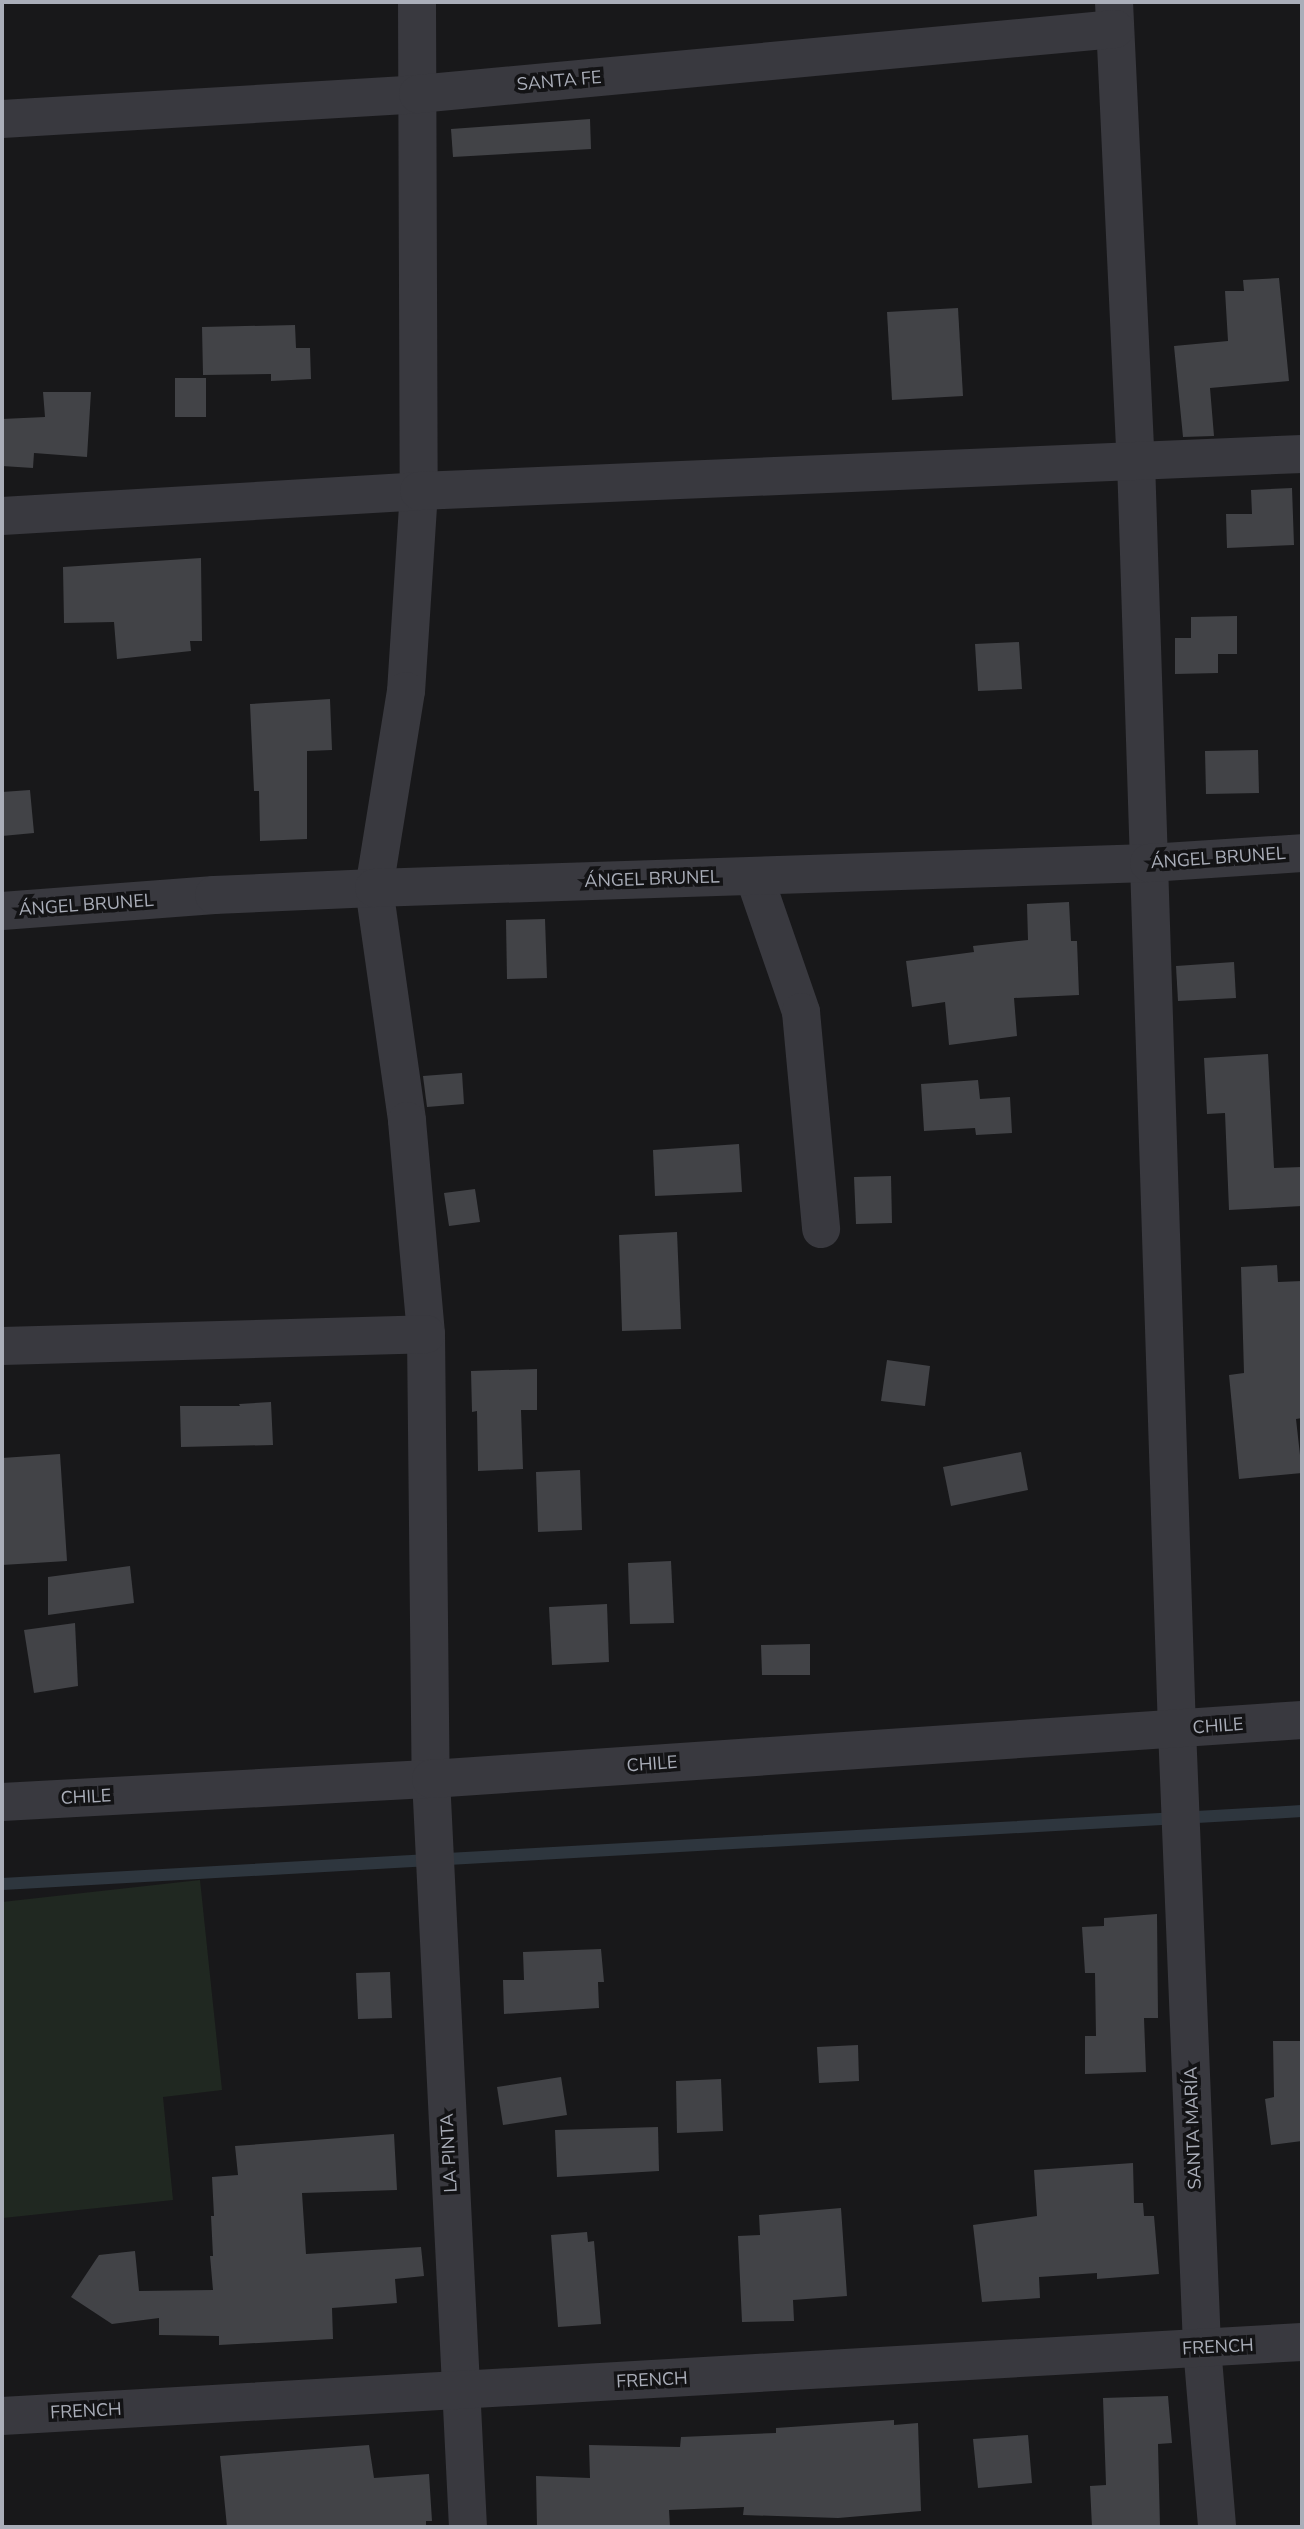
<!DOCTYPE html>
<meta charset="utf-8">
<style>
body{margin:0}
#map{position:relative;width:1304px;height:2529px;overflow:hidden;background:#18181a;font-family:"Nunito Sans",sans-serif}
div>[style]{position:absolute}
.green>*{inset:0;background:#202821}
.stream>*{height:12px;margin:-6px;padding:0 6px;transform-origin:6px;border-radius:6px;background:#2e363e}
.building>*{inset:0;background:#424347}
.minor>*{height:38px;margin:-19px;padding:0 19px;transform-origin:19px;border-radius:19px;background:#39393f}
span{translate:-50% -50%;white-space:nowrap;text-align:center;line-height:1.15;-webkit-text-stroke:7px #131315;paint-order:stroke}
.street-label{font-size:18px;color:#aaaeb9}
.frame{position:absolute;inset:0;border:4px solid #aaaeb9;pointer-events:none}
</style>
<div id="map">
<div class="green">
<i style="clip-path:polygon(200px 1880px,222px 2090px,163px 2097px,173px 2200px,3px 2218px,2px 1902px)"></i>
</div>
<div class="stream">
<i style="left:2px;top:1884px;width:1302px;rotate:-3.21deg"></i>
</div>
<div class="building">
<i style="clip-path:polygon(590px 119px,591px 149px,453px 157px,451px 129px)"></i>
<i style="clip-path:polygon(1279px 278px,1289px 381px,1210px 388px,1214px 436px,1183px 437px,1174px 346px,1228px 341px,1225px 291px,1244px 291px,1243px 280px)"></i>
<i style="clip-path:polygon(958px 308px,963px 396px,892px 400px,887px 312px)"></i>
<i style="clip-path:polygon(295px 325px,296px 348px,310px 348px,311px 379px,271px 381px,271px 374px,203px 375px,202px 327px)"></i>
<i style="clip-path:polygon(175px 378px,206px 378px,206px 417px,175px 417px)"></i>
<i style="clip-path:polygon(43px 392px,91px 392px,87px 457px,34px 453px,33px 468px,2px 466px,2px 419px,45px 417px)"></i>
<i style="clip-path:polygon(1292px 488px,1294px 545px,1227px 548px,1226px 514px,1252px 514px,1251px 490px)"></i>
<i style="clip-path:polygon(201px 558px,202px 641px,190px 641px,191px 651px,117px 659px,114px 622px,64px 623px,63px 567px)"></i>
<i style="clip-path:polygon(1237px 616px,1237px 654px,1218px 654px,1218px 673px,1175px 674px,1175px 638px,1191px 638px,1191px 617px)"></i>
<i style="clip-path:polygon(1019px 642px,1022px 689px,978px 691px,975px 644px)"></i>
<i style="clip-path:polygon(330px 699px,332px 750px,307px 751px,307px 839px,260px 841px,259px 791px,254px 791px,250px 704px)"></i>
<i style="clip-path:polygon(1258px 750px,1259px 793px,1206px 794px,1205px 751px)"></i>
<i style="clip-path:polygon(30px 790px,34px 833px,2px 836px,2px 792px)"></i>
<i style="clip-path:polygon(1069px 902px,1071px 941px,1077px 941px,1079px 995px,1014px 998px,1017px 1036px,949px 1045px,945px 1002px,912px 1007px,906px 961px,974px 952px,973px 946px,1028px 940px,1027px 904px)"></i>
<i style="clip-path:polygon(545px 919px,547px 978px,507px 979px,506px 920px)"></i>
<i style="clip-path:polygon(1234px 962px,1236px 998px,1178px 1001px,1176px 966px)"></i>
<i style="clip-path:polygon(1268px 1054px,1274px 1168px,1302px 1167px,1302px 1206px,1229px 1210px,1225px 1113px,1207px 1114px,1204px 1058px)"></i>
<i style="clip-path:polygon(462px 1073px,464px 1104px,427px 1107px,423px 1076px)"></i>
<i style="clip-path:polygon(978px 1080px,980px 1099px,1010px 1097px,1012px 1133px,976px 1135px,975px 1128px,924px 1131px,921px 1084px)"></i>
<i style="clip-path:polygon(739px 1144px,742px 1192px,655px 1196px,653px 1150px)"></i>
<i style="clip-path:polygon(891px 1176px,892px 1223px,856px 1224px,854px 1177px)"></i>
<i style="clip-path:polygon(475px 1189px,480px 1222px,449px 1226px,444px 1193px)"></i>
<i style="clip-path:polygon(677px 1232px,681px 1329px,622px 1331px,619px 1235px)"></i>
<i style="clip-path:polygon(1277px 1265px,1278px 1282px,1302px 1281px,1302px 1418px,1296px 1419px,1302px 1473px,1239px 1479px,1229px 1375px,1244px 1373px,1241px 1267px)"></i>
<i style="clip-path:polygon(887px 1360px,930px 1366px,925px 1406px,881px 1401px)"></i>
<i style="clip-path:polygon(537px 1369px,537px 1410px,521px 1410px,523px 1469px,478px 1471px,477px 1411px,472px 1412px,471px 1371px)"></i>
<i style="clip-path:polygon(271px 1402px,273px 1445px,181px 1447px,180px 1406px,240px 1406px,239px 1404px)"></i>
<i style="clip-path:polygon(1021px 1452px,1028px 1490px,951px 1506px,943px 1467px)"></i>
<i style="clip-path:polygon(60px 1454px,67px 1561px,2px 1565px,2px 1458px)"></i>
<i style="clip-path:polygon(580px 1470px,582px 1530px,538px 1532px,536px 1472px)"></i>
<i style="clip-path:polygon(671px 1561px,674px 1623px,630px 1624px,628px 1563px)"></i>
<i style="clip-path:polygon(130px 1566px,134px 1603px,48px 1615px,48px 1577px)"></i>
<i style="clip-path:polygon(607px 1604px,609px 1662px,552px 1665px,549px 1607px)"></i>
<i style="clip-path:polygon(75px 1623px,78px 1686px,34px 1693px,24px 1630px)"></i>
<i style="clip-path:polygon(810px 1644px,810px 1675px,762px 1675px,761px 1645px)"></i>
<i style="clip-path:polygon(1157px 1914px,1158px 2018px,1144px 2018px,1146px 2072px,1085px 2074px,1085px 2036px,1096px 2036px,1095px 1973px,1085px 1973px,1082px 1927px,1104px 1926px,1104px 1918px)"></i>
<i style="clip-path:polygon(601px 1949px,604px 1982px,598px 1982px,599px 2008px,504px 2014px,503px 1980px,524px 1980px,523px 1952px)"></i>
<i style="clip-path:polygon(390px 1972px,392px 2018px,358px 2019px,356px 1973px)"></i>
<i style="clip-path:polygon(1273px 2041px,1302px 2041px,1302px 2141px,1271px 2145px,1265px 2099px,1274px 2097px)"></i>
<i style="clip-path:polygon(858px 2045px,859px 2081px,819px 2083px,817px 2047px)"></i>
<i style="clip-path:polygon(561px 2077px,567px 2115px,503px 2125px,497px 2087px)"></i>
<i style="clip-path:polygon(721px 2079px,723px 2131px,677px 2133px,676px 2081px)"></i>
<i style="clip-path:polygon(658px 2127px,659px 2171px,557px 2177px,555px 2130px)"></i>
<i style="clip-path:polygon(394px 2134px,397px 2190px,302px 2193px,306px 2254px,421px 2247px,424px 2276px,395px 2279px,397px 2303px,332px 2308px,333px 2339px,219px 2345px,219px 2336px,159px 2335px,159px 2318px,112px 2324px,71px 2297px,99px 2255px,135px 2251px,139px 2291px,213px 2290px,210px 2256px,213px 2256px,211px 2216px,214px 2216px,212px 2177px,238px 2175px,235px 2146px)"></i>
<i style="clip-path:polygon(1133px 2163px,1134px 2203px,1143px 2203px,1144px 2216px,1154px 2216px,1159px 2274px,1097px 2279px,1097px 2273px,1039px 2277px,1040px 2298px,982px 2302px,973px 2225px,1037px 2216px,1034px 2170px)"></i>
<i style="clip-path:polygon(841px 2208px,847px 2296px,793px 2300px,794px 2321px,742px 2322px,738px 2236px,760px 2235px,759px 2215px)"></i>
<i style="clip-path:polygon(587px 2232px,588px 2242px,594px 2241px,601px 2324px,558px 2327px,551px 2235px)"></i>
<i style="clip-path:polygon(1168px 2396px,1172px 2443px,1158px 2444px,1160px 2527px,1092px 2527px,1090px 2486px,1106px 2485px,1103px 2398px)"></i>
<i style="clip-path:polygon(894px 2420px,894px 2425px,918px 2423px,921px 2511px,838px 2518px,743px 2515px,744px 2507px,669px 2510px,670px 2527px,537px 2527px,536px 2476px,590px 2478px,589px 2445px,680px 2447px,681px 2437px,776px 2433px,776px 2428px)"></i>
<i style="clip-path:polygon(1028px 2435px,1032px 2483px,978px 2488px,973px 2439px)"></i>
<i style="clip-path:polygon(369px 2445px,374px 2478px,429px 2474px,432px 2521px,426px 2521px,426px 2527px,227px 2527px,220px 2456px)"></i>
</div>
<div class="minor">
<i style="left:417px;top:2px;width:489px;rotate:89.8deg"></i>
<i style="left:419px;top:491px;width:200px;rotate:93.7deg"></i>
<i style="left:406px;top:691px;width:200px;rotate:99.2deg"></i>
<i style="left:374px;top:888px;width:235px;rotate:81.9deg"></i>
<i style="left:407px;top:1121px;width:214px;rotate:84.9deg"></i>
<i style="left:426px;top:1334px;width:445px;rotate:89.4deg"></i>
<i style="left:431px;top:1779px;width:749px;rotate:87.17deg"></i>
<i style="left:1114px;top:2px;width:460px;rotate:87.3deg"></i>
<i style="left:1136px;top:461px;width:1269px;rotate:88.15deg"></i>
<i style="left:1177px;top:1729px;width:619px;rotate:87.68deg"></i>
<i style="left:1202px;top:2347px;width:181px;rotate:85.2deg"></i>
<i style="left:2px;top:119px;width:417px;rotate:-3.4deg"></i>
<i style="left:418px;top:94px;width:700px;rotate:-5.33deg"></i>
<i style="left:2px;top:516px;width:418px;rotate:-3.4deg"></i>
<i style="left:419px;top:491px;width:884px;rotate:-2.4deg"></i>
<i style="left:754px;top:876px;width:144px;rotate:70.9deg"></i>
<i style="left:801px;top:1012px;width:218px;rotate:84.7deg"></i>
<i style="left:2px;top:911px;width:213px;rotate:-4.3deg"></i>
<i style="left:214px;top:895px;width:160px;rotate:-2.5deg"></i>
<i style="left:374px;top:888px;width:775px;rotate:-1.85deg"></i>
<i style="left:1149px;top:863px;width:153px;rotate:-3.7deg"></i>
<i style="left:2px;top:1346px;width:424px;rotate:-1.6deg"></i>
<i style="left:2px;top:1802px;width:430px;rotate:-3.1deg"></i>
<i style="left:431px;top:1779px;width:873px;rotate:-3.88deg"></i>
<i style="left:2px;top:2416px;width:1302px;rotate:-3.26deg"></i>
</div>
<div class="street-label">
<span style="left:559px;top:81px;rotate:-5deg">SANTA FE</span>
<span style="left:1218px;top:858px;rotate:-4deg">ÁNGEL BRUNEL</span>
<span style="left:652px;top:879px;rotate:-2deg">ÁNGEL BRUNEL</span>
<span style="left:86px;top:905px;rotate:-4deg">ÁNGEL BRUNEL</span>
<span style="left:1218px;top:1726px;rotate:-4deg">CHILE</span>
<span style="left:652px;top:1764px;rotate:-4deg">CHILE</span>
<span style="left:86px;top:1797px;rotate:-3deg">CHILE</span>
<span style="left:1193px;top:2128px;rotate:-92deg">SANTA MARÍA</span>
<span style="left:449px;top:2153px;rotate:-93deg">LA PINTA</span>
<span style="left:1218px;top:2347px;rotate:-3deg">FRENCH</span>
<span style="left:652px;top:2380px;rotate:-3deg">FRENCH</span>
<span style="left:86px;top:2411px;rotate:-3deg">FRENCH</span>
</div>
<div class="frame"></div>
</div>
